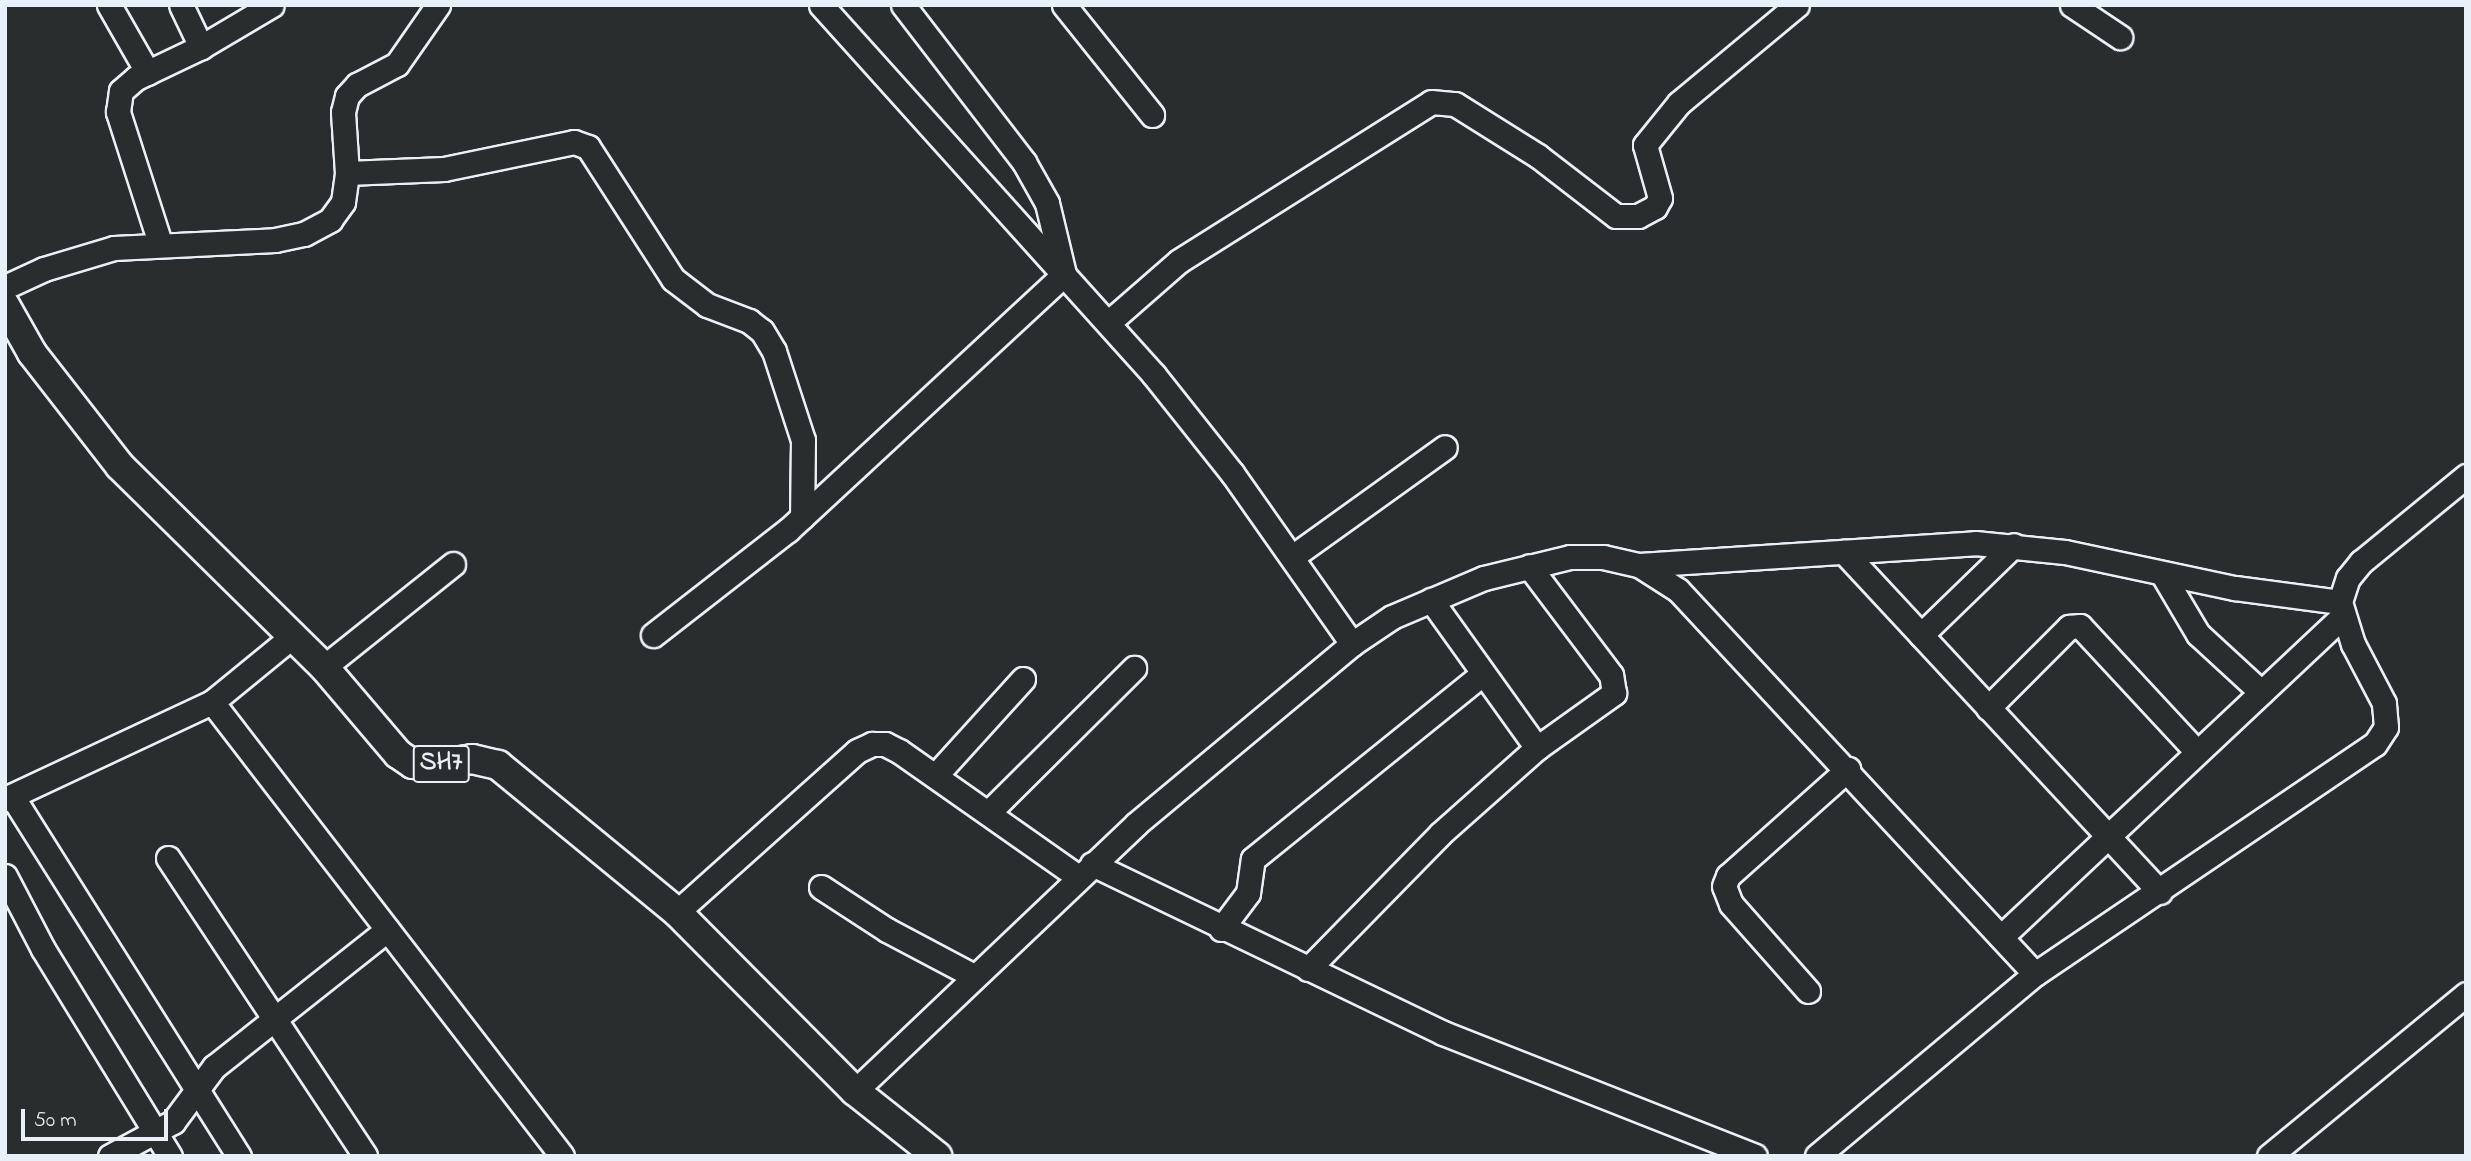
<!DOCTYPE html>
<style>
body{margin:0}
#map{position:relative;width:2471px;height:1161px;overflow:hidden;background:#2a2d2e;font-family:"Indie Flower",sans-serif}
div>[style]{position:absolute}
.roads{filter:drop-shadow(2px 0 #e8f1f8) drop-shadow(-2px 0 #e8f1f8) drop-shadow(0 2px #e8f1f8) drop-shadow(0 -2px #e8f1f8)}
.minor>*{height:23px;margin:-11.5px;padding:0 11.5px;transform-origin:11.5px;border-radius:11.5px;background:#2a2d2e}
.major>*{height:28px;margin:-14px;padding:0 14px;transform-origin:14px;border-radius:14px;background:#2a2d2e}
span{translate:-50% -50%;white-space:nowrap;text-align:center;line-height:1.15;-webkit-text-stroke:6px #2a2d2e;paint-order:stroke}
.shield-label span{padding:2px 5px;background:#2a2d2e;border:2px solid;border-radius:5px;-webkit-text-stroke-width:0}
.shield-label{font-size:26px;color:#e8f1f8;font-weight:700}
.frame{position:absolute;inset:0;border:7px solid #e8f1f8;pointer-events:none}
.scale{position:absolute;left:21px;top:1109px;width:147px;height:32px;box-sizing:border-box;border:4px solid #e8f1f8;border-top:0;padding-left:9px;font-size:21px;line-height:24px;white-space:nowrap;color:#e8f1f8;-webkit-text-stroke:5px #2a2d2e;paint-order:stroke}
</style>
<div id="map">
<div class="roads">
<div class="minor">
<i style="left:109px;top:5px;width:78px;rotate:60.2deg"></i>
<i style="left:181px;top:5px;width:47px;rotate:64.5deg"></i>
<i style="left:821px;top:5px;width:498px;rotate:48deg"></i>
<i style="left:1154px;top:375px;width:125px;rotate:51.5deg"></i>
<i style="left:1232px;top:473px;width:209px;rotate:54.9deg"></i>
<i style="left:1064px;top:5px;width:141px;rotate:51.3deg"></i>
<i style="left:2072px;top:5px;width:58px;rotate:33.7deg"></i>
<i style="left:347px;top:173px;width:97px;rotate:-2.4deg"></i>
<i style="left:444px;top:169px;width:133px;rotate:-11.7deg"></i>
<i style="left:574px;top:142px;width:15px;rotate:20deg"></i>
<i style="left:588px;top:147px;width:157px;rotate:57.2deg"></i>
<i style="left:673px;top:279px;width:43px;rotate:37.4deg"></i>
<i style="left:707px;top:305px;width:45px;rotate:20.9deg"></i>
<i style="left:749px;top:321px;width:16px;rotate:38deg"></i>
<i style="left:762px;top:331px;width:23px;rotate:59deg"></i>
<i style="left:774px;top:351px;width:94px;rotate:72deg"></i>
<i style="left:803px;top:440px;width:77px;rotate:90.7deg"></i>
<i style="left:160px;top:243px;width:138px;rotate:-107.8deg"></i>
<i style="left:118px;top:112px;width:21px;rotate:-82deg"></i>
<i style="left:121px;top:91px;width:20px;rotate:-41deg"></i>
<i style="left:136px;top:78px;width:72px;rotate:-25.5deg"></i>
<i style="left:201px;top:47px;width:82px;rotate:-30.6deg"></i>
<i style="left:5px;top:287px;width:43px;rotate:-24.8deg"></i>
<i style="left:44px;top:269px;width:73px;rotate:-16.7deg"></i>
<i style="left:114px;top:248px;width:161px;rotate:-2.8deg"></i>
<i style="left:275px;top:240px;width:30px;rotate:-12deg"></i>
<i style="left:304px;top:234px;width:30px;rotate:-28deg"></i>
<i style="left:330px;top:220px;width:22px;rotate:-54deg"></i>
<i style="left:343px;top:202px;width:29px;rotate:-82deg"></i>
<i style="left:347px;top:173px;width:61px;rotate:-93.8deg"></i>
<i style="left:343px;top:112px;width:16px;rotate:-76deg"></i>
<i style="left:347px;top:96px;width:15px;rotate:-48deg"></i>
<i style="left:357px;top:85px;width:45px;rotate:-27.7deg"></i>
<i style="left:397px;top:64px;width:72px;rotate:-55.2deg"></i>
<i style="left:1108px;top:323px;width:94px;rotate:-41.1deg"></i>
<i style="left:1179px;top:261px;width:298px;rotate:-32.2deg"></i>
<i style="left:1431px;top:102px;width:24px;rotate:5deg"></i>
<i style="left:1455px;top:104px;width:98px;rotate:32.1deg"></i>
<i style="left:1538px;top:156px;width:98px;rotate:37.6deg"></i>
<i style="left:1616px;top:216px;width:22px"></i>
<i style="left:1638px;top:216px;width:19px;rotate:-28deg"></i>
<i style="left:1655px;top:207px;width:10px;rotate:-61deg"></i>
<i style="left:1660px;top:198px;width:55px;rotate:-105.8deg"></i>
<i style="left:1645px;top:145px;width:54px;rotate:-51deg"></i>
<i style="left:1679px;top:103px;width:153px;rotate:-39.7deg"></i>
<i style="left:1844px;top:552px;width:464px;rotate:47.1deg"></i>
<i style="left:1292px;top:557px;width:188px;rotate:-35.7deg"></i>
<i style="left:1639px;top:565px;width:337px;rotate:-3.7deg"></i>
<i style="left:1975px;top:543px;width:90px;rotate:5.7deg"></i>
<i style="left:2065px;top:552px;width:174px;rotate:12deg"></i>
<i style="left:2235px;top:588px;width:106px;rotate:7.6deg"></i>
<i style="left:2163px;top:575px;width:69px;rotate:59.3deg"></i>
<i style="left:2198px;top:634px;width:86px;rotate:42.6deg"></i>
<i style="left:1431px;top:600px;width:182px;rotate:54.4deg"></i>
<i style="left:653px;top:635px;width:171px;rotate:-37.9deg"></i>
<i style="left:788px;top:530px;width:376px;rotate:-42.8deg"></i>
<i style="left:1064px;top:274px;width:73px;rotate:-103.5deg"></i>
<i style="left:1047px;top:203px;width:47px;rotate:-119.3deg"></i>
<i style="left:1024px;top:162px;width:198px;rotate:-127.6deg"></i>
<i style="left:1921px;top:635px;width:129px;rotate:-44.1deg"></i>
<i style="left:324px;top:667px;width:165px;rotate:-38.6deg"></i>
<i style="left:212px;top:702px;width:573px;rotate:52.37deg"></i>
<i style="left:1988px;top:708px;width:115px;rotate:-45deg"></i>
<i style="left:2069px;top:627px;width:11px;rotate:-5deg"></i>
<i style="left:2080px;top:626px;width:172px;rotate:47.1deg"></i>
<i style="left:935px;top:776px;width:131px;rotate:-47.8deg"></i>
<i style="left:12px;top:796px;width:426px;rotate:57.8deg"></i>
<i style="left:5px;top:799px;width:229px;rotate:-25.1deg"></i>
<i style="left:212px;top:702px;width:106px;rotate:-39.3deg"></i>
<i style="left:988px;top:813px;width:206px;rotate:-44.8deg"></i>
<i style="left:168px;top:858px;width:357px;rotate:56.5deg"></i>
<i style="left:1092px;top:864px;width:390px;rotate:25.7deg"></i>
<i style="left:1443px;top:1033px;width:335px;rotate:21.5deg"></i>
<i style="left:5px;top:876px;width:82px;rotate:62.5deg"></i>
<i style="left:43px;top:949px;width:243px;rotate:58.5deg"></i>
<i style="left:821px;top:887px;width:79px;rotate:33.1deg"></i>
<i style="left:887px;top:930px;width:98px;rotate:27.9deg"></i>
<i style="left:677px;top:912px;width:241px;rotate:-41.8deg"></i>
<i style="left:857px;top:751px;width:17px;rotate:-25deg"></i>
<i style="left:872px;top:744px;width:13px"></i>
<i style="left:885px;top:744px;width:16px;rotate:27deg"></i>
<i style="left:899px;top:751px;width:219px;rotate:35.1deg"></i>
<i style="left:1221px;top:929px;width:45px;rotate:-53.1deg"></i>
<i style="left:1248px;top:893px;width:34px;rotate:-82deg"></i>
<i style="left:1253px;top:859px;width:294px;rotate:-38.9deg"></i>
<i style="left:2001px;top:937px;width:468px;rotate:-43.2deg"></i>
<i style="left:1308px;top:969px;width:189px;rotate:-45.6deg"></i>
<i style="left:1440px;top:834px;width:130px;rotate:-41.6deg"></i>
<i style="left:1537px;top:748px;width:95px;rotate:-35.5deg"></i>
<i style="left:1614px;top:693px;width:18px;rotate:-99deg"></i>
<i style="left:1611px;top:675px;width:136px;rotate:-127deg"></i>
<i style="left:1808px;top:991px;width:116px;rotate:-131.5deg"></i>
<i style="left:1731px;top:904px;width:19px;rotate:-111deg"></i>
<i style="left:1724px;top:886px;width:11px;rotate:-68deg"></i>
<i style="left:1728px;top:876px;width:161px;rotate:-41.7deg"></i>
<i style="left:855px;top:1091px;width:388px;rotate:-43.5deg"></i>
<i style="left:1136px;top:824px;width:281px;rotate:-39.8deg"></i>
<i style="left:1352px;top:644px;width:48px;rotate:-34deg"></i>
<i style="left:1392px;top:617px;width:100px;rotate:-23deg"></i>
<i style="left:1484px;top:578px;width:89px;rotate:-13.7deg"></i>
<i style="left:1570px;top:557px;width:33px"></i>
<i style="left:1603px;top:557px;width:37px;rotate:13deg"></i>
<i style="left:1639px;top:565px;width:46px;rotate:32.7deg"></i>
<i style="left:1678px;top:590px;width:524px;rotate:47.09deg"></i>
<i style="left:110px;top:1156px;width:72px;rotate:-28.4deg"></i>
<i style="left:173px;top:1122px;width:69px;rotate:-53.3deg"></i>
<i style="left:214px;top:1067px;width:221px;rotate:-38.4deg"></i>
<i style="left:1817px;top:1156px;width:284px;rotate:-39.9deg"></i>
<i style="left:2035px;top:974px;width:410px;rotate:-34.1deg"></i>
<i style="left:2375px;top:744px;width:20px;rotate:-57deg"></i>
<i style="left:2386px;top:727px;width:24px;rotate:-95deg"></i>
<i style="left:2384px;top:703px;width:67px;rotate:-117.7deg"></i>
<i style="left:2353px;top:644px;width:44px;rotate:-107.2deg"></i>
<i style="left:2340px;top:602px;width:25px;rotate:-72deg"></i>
<i style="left:2348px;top:578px;width:21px;rotate:-51deg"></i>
<i style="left:2361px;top:562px;width:136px;rotate:-39.3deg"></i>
<i style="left:2269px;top:1156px;width:255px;rotate:-39.4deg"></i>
</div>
<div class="major">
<i style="left:5px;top:305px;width:55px;rotate:60.6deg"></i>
<i style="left:32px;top:353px;width:143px;rotate:52.1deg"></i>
<i style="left:120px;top:466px;width:286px;rotate:44.6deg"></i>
<i style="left:324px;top:667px;width:114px;rotate:49.6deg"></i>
<i style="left:398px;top:754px;width:18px;rotate:34deg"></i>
<i style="left:413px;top:764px;width:14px;rotate:8deg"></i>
<i style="left:427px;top:766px;width:46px;rotate:-8.8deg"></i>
<i style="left:472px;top:759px;width:27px;rotate:13deg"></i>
<i style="left:498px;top:765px;width:232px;rotate:39.4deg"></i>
<i style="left:677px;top:912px;width:252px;rotate:45.2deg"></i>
<i style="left:855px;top:1091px;width:105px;rotate:38.4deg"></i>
</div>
</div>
<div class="shield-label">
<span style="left:441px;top:764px">SH7</span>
</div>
<div class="frame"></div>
<div class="scale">50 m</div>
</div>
